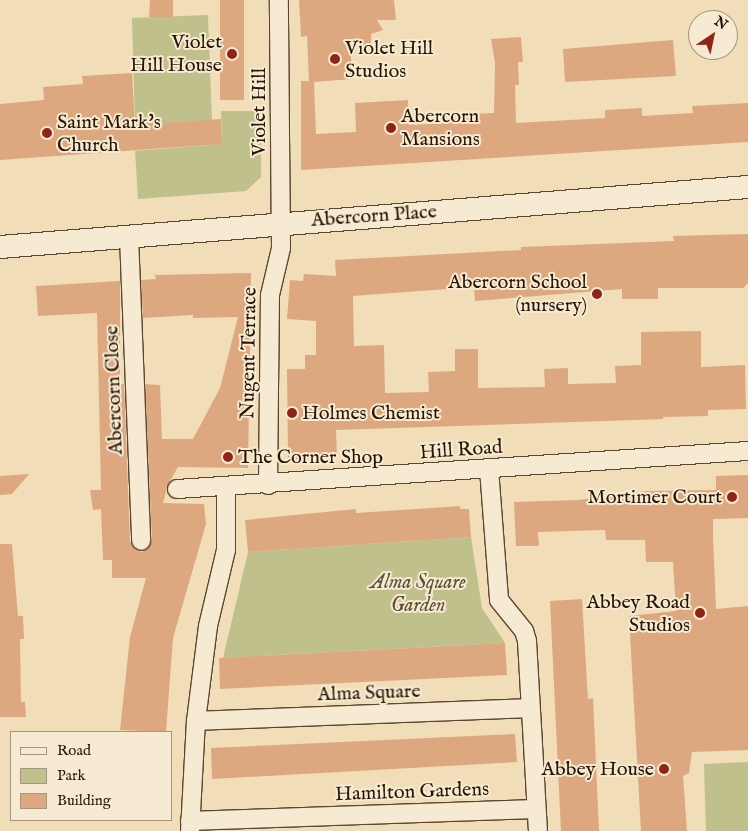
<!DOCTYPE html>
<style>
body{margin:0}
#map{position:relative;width:748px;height:831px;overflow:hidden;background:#f1deb9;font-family:"IM FELL English",serif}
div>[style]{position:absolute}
.green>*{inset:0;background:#bfc08c}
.building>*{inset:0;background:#dda880}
.roads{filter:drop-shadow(1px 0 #5a4731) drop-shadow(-1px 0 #5a4731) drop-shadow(0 1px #5a4731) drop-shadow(0 -1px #5a4731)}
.minor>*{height:18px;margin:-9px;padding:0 9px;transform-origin:9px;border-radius:9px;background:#f6ead2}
.tertiary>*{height:22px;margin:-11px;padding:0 11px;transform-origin:11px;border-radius:11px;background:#f6ead2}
.dots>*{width:14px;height:14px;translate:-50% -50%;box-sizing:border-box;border:2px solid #f6ead2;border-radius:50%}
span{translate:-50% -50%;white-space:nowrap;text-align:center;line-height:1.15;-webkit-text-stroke:4px #f6ead2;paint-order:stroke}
.poi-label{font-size:20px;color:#281504}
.right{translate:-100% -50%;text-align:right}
.left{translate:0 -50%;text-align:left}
.street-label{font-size:20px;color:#281504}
.park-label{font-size:20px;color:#5d5134;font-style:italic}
.legend{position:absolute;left:10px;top:731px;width:162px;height:90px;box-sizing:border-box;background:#f6ead2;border:1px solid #a49580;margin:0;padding:6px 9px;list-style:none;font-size:15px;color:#281504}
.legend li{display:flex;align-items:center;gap:10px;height:25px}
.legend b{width:25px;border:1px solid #a49580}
.north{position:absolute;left:688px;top:10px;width:50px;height:50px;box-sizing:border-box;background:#f6ead2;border:1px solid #a49580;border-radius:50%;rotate:34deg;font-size:14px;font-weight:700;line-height:20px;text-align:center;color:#281504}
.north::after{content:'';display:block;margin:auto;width:18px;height:22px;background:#8f2418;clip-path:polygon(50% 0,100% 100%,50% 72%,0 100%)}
</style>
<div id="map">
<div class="green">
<i style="clip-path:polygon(208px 15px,212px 120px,135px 125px,132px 18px)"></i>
<i style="clip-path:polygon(221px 111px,261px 111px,261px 177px,246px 191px,138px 199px,135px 151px,222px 144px)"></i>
<i style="clip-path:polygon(471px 537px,482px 608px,505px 643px,223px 658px,248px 552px)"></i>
<i style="clip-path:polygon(748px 762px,748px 831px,706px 831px,704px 764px)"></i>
</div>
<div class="building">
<i style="clip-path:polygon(150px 0,173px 0,173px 17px,149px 17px)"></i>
<i style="clip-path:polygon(220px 0,244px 0,244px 100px,220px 100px)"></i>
<i style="clip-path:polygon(299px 0,394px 0,396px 20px,377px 20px,383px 30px,371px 34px,371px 47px,350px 48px,353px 79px,314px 82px,316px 134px,356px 132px,355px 103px,408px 100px,409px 125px,447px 123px,447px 119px,468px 118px,468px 114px,494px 113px,495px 63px,491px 39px,521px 37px,523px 62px,518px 62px,519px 85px,515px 85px,516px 123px,605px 118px,605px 110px,642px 108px,642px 116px,693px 113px,692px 106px,748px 103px,748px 142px,301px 170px,301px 81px,309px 81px,307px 36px,301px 37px)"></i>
<i style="clip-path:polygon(673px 40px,676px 76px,565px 82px,563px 49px)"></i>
<i style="clip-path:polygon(132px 73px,135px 125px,221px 119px,222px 144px,0 160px,0 104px,44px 100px,43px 87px,83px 84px,82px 76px)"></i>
<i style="clip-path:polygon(748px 234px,748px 283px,743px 288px,658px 288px,658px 299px,622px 299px,622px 289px,475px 301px,474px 287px,353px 296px,354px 346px,384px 345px,385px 393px,429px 392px,428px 372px,455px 371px,455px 349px,478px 349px,478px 388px,545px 387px,544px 369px,568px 368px,568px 384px,616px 383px,615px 366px,641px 365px,641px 332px,701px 331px,701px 367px,745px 365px,746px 409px,708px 410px,708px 416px,663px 417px,663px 419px,336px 430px,337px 458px,288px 460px,287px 369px,305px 369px,305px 355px,316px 355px,316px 321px,287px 319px,290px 280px,303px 281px,304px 274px,336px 276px,335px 260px,521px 250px,521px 247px,674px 241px,673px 236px)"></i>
<i style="clip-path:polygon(251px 273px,248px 468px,178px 467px,168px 484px,163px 503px,204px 504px,206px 524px,173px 638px,166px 732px,120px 730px,130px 637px,146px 578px,112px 578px,112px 560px,103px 560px,101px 509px,93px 510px,90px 490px,101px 490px,97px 313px,38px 316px,36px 286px,120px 281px,120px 384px,124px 384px,130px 541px,136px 550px,142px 552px,150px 546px,152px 541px,145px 384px,160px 385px,162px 439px,193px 439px,220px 388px,238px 317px,193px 318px,193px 315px,143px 318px,141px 280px,156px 279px,155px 275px)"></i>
<i style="clip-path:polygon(29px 474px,12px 494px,0 495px,0 476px)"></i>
<i style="clip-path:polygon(748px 475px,748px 518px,713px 519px,713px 536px,716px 609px,748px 606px,748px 750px,692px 752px,689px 773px,683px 776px,687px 831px,641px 831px,629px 616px,676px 611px,673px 562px,646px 562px,645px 540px,606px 540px,605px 530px,538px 532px,539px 546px,516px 546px,514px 502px,578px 500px,647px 491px,716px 490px,716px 476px)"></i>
<i style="clip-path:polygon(460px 506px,460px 509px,469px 509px,471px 537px,248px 552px,245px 520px,356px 509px,356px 513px)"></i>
<i style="clip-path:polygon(0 544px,12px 544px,18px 616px,23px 616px,24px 639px,20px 639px,21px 702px,25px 702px,26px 717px,0 717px)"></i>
<i style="clip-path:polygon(582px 599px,588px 699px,593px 698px,599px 831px,561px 831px,550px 601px)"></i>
<i style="clip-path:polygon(505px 643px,507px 675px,220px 689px,219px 658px)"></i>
<i style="clip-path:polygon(515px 734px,517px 762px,212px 779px,211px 748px)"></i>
</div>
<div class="roads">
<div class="minor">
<i style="left:129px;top:237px;width:304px;rotate:87.7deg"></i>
<i style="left:489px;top:469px;width:131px;rotate:85.6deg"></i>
<i style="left:499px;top:600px;width:40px;rotate:51deg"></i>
<i style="left:524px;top:631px;width:10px;rotate:73deg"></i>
<i style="left:527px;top:641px;width:190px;rotate:86.7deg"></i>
<i style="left:268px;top:485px;width:190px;rotate:-89.4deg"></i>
<i style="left:270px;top:295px;width:48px;rotate:-76.8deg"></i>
<i style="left:281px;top:248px;width:248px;rotate:-90.5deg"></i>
<i style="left:177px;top:489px;width:572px;rotate:-3.81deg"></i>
<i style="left:196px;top:721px;width:334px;rotate:-2.2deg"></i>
<i style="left:190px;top:821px;width:344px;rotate:-2deg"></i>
<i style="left:190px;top:831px;width:110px;rotate:-86.9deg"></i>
<i style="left:196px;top:721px;width:96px;rotate:-82.8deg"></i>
<i style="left:208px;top:626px;width:78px;rotate:-76.7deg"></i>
<i style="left:226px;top:550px;width:62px;rotate:-90deg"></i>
</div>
<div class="tertiary">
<i style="left:0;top:247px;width:750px;rotate:-4.59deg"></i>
</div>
</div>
<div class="dots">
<i style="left:232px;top:54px;background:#8f2418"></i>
<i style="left:335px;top:59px;background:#8f2418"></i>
<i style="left:391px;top:128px;background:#8f2418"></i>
<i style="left:47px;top:133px;background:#8f2418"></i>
<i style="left:597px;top:294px;background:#8f2418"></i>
<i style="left:292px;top:413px;background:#8f2418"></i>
<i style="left:228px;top:457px;background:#8f2418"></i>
<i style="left:732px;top:497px;background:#8f2418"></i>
<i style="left:700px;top:613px;background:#8f2418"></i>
<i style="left:664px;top:769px;background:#8f2418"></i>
</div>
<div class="poi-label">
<span class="right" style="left:222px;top:54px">Violet<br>Hill House</span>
<span class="left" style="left:345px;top:60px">Violet Hill<br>Studios</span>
<span class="left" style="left:401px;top:128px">Abercorn<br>Mansions</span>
<span class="left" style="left:57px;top:134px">Saint Mark's<br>Church</span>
<span class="right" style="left:587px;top:294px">Abercorn School<br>(nursery)</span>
<span class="left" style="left:302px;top:413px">Holmes Chemist</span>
<span class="left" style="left:238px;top:457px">The Corner Shop</span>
<span class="right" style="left:722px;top:497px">Mortimer Court</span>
<span class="right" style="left:690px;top:614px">Abbey Road<br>Studios</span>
<span class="right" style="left:654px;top:769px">Abbey House</span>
</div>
<div class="street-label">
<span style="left:259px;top:112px;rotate:-90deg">Violet Hill</span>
<span style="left:374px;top:216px;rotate:-4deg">Abercorn Place</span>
<span style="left:249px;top:353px;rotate:-89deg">Nugent Terrace</span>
<span style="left:114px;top:390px;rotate:-92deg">Abercorn Close</span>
<span style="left:461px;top:450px;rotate:-4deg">Hill Road</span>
<span style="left:369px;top:693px;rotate:-2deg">Alma Square</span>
<span style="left:412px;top:792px;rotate:-2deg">Hamilton Gardens</span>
</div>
<div class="park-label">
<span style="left:418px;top:594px">Alma Square<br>Garden</span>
</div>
<ul class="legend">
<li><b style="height:6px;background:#f6ead2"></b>Road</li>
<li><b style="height:14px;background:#bfc08c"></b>Park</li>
<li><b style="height:14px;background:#dda880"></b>Building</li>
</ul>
<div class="north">N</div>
</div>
